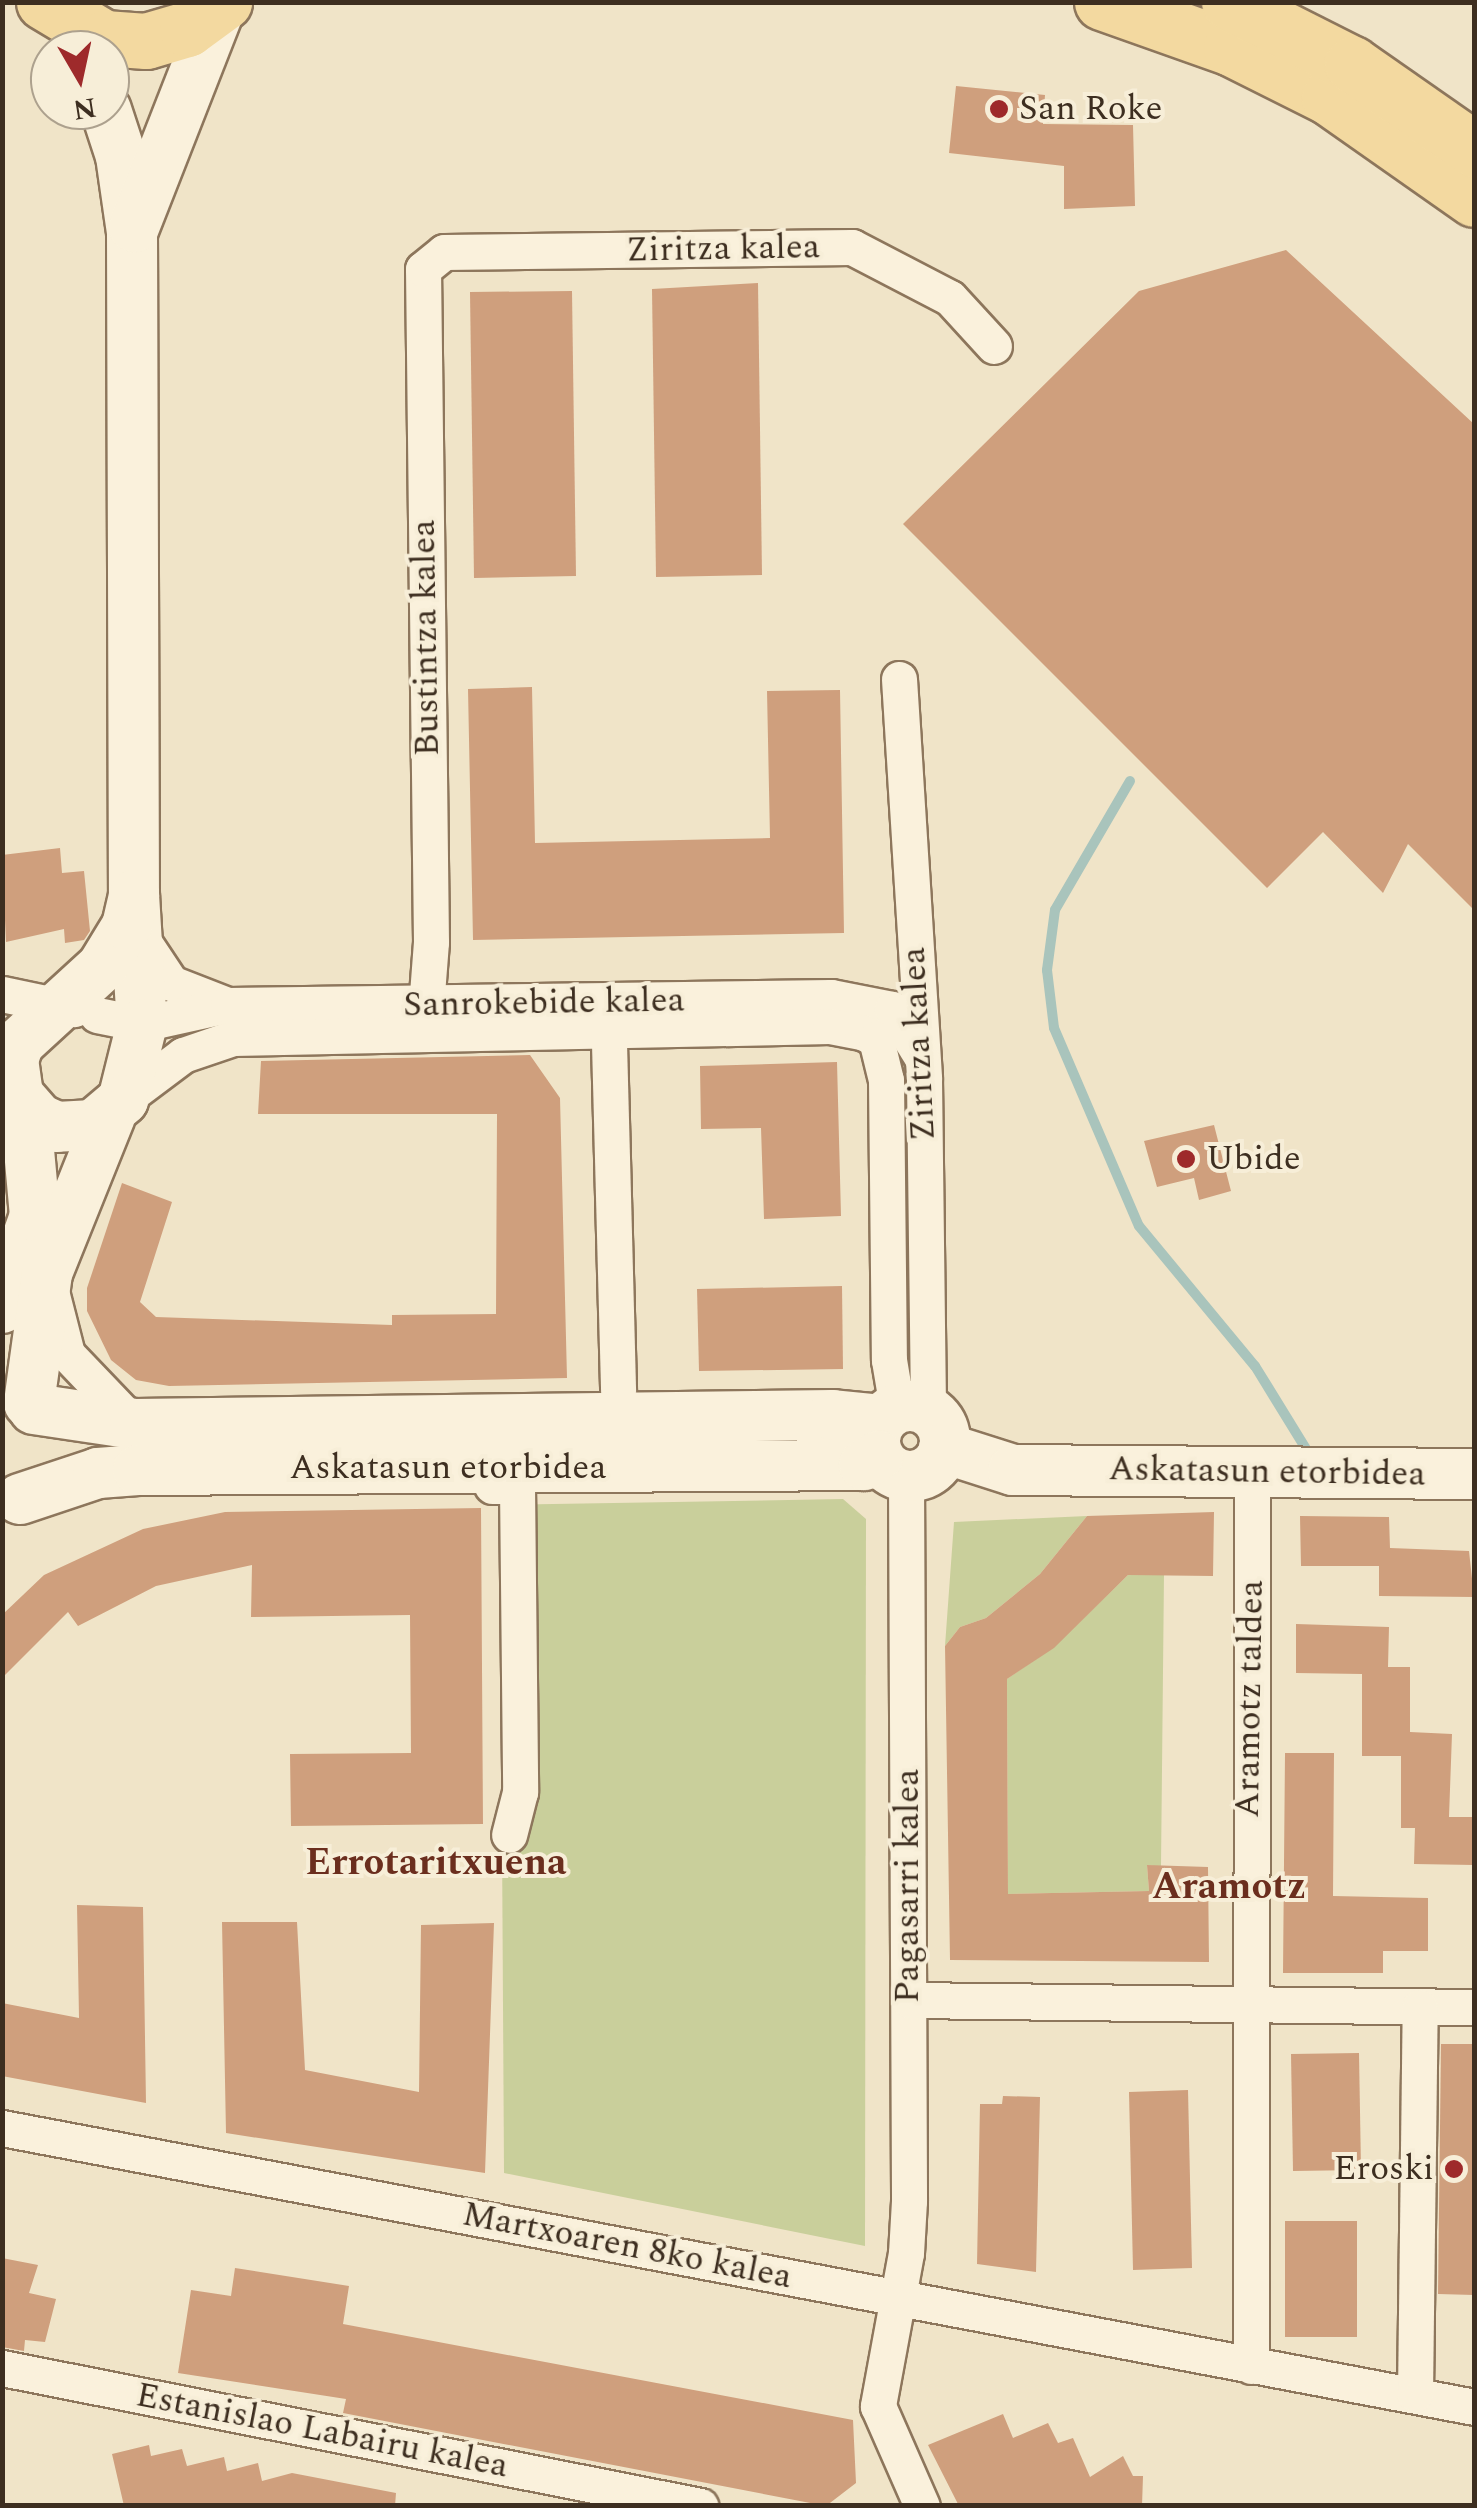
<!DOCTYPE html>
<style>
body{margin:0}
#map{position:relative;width:1477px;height:2508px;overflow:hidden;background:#f0e4c8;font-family:Spectral,serif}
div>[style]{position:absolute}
.green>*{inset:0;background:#c9cf9b}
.stream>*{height:10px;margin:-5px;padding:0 5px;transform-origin:5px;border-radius:5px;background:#a9c4bc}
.building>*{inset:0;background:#cf9f7d}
.roads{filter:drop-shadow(2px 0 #8d765c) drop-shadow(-2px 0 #8d765c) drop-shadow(0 2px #8d765c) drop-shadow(0 -2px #8d765c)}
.street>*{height:35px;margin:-17.5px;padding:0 17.5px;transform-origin:17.5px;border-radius:17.5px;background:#faf1dc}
.secondary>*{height:50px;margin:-25px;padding:0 25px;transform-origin:25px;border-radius:25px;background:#faf1dc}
.secondary>.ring{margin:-25px;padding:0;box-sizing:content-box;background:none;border:50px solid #faf1dc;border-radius:50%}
.primary>*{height:55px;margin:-27.5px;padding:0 27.5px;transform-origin:27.5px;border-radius:27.5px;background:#f3d9a0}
.dots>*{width:28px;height:28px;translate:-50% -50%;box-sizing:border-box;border:5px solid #f7eed8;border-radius:50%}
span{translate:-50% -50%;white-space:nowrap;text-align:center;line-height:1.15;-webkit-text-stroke:8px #f7eed8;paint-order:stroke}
.poi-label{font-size:35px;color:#3d2e20}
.left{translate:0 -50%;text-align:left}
.right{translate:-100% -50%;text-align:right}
.street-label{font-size:35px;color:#3d2e20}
.neighbourhood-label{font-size:38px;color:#6b2e1e;font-weight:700}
.frame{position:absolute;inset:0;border:5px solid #3d2e20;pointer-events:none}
.north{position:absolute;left:30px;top:30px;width:100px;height:100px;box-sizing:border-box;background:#f7eed8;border:2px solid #ada18e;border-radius:50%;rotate:171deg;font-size:28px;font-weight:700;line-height:40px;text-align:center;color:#3d2e20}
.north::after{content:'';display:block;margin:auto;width:35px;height:45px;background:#9e2a2b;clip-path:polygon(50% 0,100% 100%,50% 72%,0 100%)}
</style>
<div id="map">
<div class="green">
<i style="clip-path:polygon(843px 1499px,866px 1519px,865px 2246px,504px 2173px,500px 1505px)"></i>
<i style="clip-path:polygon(1087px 1516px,1040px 1574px,986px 1618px,960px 1627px,945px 1646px,954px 1522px)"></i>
<i style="clip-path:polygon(1164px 1574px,1161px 1867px,1147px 1865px,1149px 1891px,1008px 1894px,1007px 1679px,1054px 1647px,1128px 1575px)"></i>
</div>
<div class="stream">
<i style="left:1130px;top:781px;width:149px;rotate:120.2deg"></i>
<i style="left:1055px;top:910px;width:61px;rotate:97.6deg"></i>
<i style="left:1047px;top:970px;width:58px;rotate:83.1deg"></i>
<i style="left:1054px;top:1028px;width:215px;rotate:66.8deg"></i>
<i style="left:1139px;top:1226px;width:182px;rotate:50.4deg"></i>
<i style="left:1255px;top:1366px;width:107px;rotate:58.4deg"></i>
</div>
<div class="building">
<i style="clip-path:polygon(956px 86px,1045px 95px,1043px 124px,1133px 125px,1135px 206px,1064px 209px,1064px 166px,949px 153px)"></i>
<i style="clip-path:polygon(1286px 250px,1474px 424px,1474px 910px,1408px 844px,1383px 893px,1323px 832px,1267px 888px,903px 524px,1139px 291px)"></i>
<i style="clip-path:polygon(758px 283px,762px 575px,656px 577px,652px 289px)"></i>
<i style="clip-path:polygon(572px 291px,576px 576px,474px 578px,470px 292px)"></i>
<i style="clip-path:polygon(532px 687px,535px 843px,770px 838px,767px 691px,840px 690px,844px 933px,473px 940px,468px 689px)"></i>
<i style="clip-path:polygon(60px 848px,62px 873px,84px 871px,90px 931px,84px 940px,65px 943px,64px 929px,6px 942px,2px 855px)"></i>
<i style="clip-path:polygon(530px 1055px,560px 1098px,567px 1378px,169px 1386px,136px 1380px,111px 1360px,87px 1311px,87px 1288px,122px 1183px,172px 1202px,140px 1302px,156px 1317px,392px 1325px,392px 1315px,496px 1314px,497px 1114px,258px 1114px,261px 1061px)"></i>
<i style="clip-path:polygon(837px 1062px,841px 1216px,764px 1219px,761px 1128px,701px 1129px,700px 1066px)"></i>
<i style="clip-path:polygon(1214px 1125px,1231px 1191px,1199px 1200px,1194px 1178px,1157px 1187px,1144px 1141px)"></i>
<i style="clip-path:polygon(842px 1286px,843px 1369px,699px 1371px,697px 1289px)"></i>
<i style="clip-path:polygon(481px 1508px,483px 1824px,291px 1826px,290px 1754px,411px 1753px,410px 1615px,251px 1617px,252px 1565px,156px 1586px,78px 1626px,68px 1612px,2px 1678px,2px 1615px,44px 1575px,143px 1529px,225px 1512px)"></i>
<i style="clip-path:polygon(1214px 1512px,1213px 1576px,1128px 1575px,1054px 1648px,1007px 1679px,1008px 1894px,1149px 1891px,1147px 1865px,1208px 1867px,1209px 1962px,950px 1960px,945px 1646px,960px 1627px,986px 1618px,1040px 1574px,1087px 1516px)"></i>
<i style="clip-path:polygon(1300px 1516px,1389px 1517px,1390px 1548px,1469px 1551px,1474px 1597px,1379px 1596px,1379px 1566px,1301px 1566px)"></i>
<i style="clip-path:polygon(1296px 1624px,1389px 1627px,1388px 1667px,1410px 1667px,1410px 1732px,1452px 1734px,1449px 1817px,1474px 1817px,1474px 1865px,1414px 1864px,1415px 1828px,1401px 1828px,1401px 1756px,1362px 1756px,1362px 1674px,1296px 1673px)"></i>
<i style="clip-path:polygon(1285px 1753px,1334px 1753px,1333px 1896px,1428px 1898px,1428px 1951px,1383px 1951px,1383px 1973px,1283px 1973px)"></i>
<i style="clip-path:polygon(77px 1905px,143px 1907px,146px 2103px,2px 2076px,2px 2003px,79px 2018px)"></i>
<i style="clip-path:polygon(222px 1922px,297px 1922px,305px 2070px,419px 2092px,421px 1925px,494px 1923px,485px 2173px,226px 2133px)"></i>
<i style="clip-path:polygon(1441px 2044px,1474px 2044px,1474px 2295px,1438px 2294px)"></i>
<i style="clip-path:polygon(1359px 2053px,1361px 2170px,1293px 2171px,1291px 2054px)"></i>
<i style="clip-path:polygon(1188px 2090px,1192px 2268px,1133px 2270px,1129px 2092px)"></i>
<i style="clip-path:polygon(1003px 2096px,1040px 2097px,1036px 2272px,977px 2264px,980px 2104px,1002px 2104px)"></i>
<i style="clip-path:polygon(1285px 2221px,1357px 2221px,1357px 2337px,1285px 2337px)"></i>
<i style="clip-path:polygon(2px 2258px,38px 2265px,29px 2293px,56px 2299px,45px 2342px,25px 2340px,24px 2351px,2px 2347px)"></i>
<i style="clip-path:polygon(235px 2268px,349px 2286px,343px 2324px,853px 2420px,856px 2483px,826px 2506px,343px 2413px,346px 2399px,178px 2373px,191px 2290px,231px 2296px)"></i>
<i style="clip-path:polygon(1003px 2414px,1013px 2438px,1048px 2423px,1058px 2443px,1073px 2438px,1090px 2477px,1123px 2456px,1133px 2476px,1143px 2476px,1142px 2506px,959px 2506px,928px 2445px)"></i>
<i style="clip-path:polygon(149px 2445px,151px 2456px,182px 2449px,187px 2466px,224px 2457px,227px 2471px,258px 2463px,262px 2481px,292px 2473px,396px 2493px,395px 2506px,124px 2506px,112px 2454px)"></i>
</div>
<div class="roads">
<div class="street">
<i style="left:899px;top:679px;width:401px;rotate:86.4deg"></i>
<i style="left:924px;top:1079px;width:332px;rotate:89.3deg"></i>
<i style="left:141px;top:938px;width:54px;rotate:56.3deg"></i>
<i style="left:171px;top:983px;width:60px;rotate:21.4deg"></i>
<i style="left:2px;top:994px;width:74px;rotate:11.8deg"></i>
<i style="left:426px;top:1007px;width:65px;rotate:-85.6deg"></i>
<i style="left:431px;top:942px;width:673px;rotate:-90.68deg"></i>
<i style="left:423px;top:269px;width:27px;rotate:-39deg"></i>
<i style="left:444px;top:252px;width:408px;rotate:-0.7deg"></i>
<i style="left:852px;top:247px;width:110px;rotate:27.5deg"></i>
<i style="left:950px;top:298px;width:65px;rotate:47.5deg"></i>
<i style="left:97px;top:1015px;width:46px;rotate:11.3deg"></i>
<i style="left:142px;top:1024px;width:88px;rotate:-12.5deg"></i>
<i style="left:228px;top:1005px;width:603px;rotate:-0.76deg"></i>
<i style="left:831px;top:997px;width:62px;rotate:11.1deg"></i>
<i style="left:892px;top:1009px;width:55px;rotate:58.3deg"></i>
<i style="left:609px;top:1043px;width:348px;rotate:88.5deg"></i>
<i style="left:123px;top:1100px;width:75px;rotate:-36.9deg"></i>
<i style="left:183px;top:1055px;width:53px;rotate:-18.8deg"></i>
<i style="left:233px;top:1038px;width:597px;rotate:-1.15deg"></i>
<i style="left:830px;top:1026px;width:33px;rotate:11deg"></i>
<i style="left:862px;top:1032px;width:16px;rotate:27deg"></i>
<i style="left:876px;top:1039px;width:42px;rotate:76.3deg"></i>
<i style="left:886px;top:1080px;width:280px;rotate:89.4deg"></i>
<i style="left:889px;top:1360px;width:49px;rotate:80.5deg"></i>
<i style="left:52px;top:1295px;width:61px;rotate:75.7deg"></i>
<i style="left:67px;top:1354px;width:97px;rotate:46.3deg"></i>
<i style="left:906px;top:1476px;width:725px;rotate:89.76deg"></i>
<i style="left:909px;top:2201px;width:52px;rotate:93.3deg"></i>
<i style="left:906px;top:2253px;width:156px;rotate:100.4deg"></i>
<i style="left:878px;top:2406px;width:109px;rotate:66.3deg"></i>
<i style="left:492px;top:1486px;width:25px"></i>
<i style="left:517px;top:1486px;width:306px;rotate:89.4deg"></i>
<i style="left:520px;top:1792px;width:44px;rotate:104.3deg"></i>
<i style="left:909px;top:2000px;width:565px;rotate:0.71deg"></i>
<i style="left:2px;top:2128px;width:1498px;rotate:10.73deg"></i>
<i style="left:1251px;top:2366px;width:896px;rotate:-89.94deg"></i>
<i style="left:2px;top:2368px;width:712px;rotate:11.18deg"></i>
<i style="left:1415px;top:2394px;width:387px;rotate:-89.3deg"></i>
</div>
<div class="secondary">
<i style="left:106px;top:110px;width:48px;rotate:71.9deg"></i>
<i style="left:121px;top:156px;width:77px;rotate:81.8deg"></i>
<i style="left:132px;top:232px;width:663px;rotate:89.83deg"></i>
<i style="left:134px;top:895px;width:129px;rotate:86.5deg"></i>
<i style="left:142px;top:1024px;width:78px;rotate:104deg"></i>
<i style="left:123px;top:1100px;width:39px;rotate:140deg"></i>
<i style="left:93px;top:1125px;width:36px;rotate:177deg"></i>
<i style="left:57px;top:1127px;width:20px;rotate:-156deg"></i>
<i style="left:39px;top:1119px;width:32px;rotate:-131deg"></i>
<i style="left:18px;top:1095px;width:35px;rotate:-98deg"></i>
<i style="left:13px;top:1060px;width:18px;rotate:-71deg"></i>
<i style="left:19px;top:1043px;width:113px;rotate:-42.5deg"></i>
<i style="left:102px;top:967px;width:48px;rotate:-58.6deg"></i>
<i style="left:127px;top:926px;width:32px;rotate:-77deg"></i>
<i style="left:134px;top:227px;width:238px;rotate:-68.6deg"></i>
<i style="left:2px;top:1308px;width:98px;rotate:-70.3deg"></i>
<i style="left:35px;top:1216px;width:109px;rotate:-95.2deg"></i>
<i style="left:29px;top:1403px;width:131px;rotate:-82.1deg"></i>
<i style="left:47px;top:1273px;width:169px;rotate:-68.1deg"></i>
<i class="ring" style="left:875px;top:1406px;width:20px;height:20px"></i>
<i style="left:34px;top:1409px;width:102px;rotate:8.4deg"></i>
<i style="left:135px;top:1424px;width:698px;rotate:-0.74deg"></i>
<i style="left:833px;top:1415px;width:48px;rotate:5.9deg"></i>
<i style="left:944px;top:1448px;width:72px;rotate:17.7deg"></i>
<i style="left:1013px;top:1470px;width:461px;rotate:0.5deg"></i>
<i style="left:20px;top:1499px;width:82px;rotate:-18.4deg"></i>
<i style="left:98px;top:1473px;width:40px;rotate:-4.3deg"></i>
<i style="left:138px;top:1470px;width:726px;rotate:-0.39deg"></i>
<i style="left:864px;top:1465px;width:17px;rotate:-33deg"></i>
</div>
<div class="primary">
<i style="left:44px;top:2px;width:70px;rotate:31deg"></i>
<i style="left:104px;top:38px;width:42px;rotate:4.1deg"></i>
<i style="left:146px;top:41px;width:43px;rotate:-16.3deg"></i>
<i style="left:187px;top:29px;width:46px;rotate:-36.1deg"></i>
<i style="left:1102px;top:2px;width:137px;rotate:19.6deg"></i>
<i style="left:1231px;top:48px;width:110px;rotate:26.6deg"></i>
<i style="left:1329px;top:97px;width:177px;rotate:35.1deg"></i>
<i style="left:1229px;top:2px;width:138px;rotate:26.8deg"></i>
<i style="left:1352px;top:64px;width:149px;rotate:34.9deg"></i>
</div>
</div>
<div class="dots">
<i style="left:999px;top:109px;background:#9e2a2b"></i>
<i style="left:1186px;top:1159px;background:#9e2a2b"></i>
<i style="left:1454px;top:2169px;background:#9e2a2b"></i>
</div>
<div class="poi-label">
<span class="left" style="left:1019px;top:109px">San Roke</span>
<span class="left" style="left:1206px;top:1159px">Ubide</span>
<span class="right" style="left:1434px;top:2169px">Eroski</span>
</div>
<div class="street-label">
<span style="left:723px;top:249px;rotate:-1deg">Ziritza kalea</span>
<span style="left:426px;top:638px;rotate:-91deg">Bustintza kalea</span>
<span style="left:544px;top:1003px;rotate:-1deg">Sanrokebide kalea</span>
<span style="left:919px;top:1044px;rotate:-93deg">Ziritza kalea</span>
<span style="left:448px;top:1468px">Askatasun etorbidea</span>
<span style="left:1267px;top:1472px;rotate:1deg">Askatasun etorbidea</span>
<span style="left:1250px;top:1699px;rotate:-89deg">Aramotz taldea</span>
<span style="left:908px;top:1886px;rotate:-90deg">Pagasarri kalea</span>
<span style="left:627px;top:2246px;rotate:11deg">Martxoaren 8ko kalea</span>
<span style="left:322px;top:2431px;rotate:11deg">Estanislao Labairu kalea</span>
</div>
<div class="neighbourhood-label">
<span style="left:436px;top:1864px">Errotaritxuena</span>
<span style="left:1229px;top:1888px">Aramotz</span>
</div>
<div class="frame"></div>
<div class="north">N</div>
</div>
